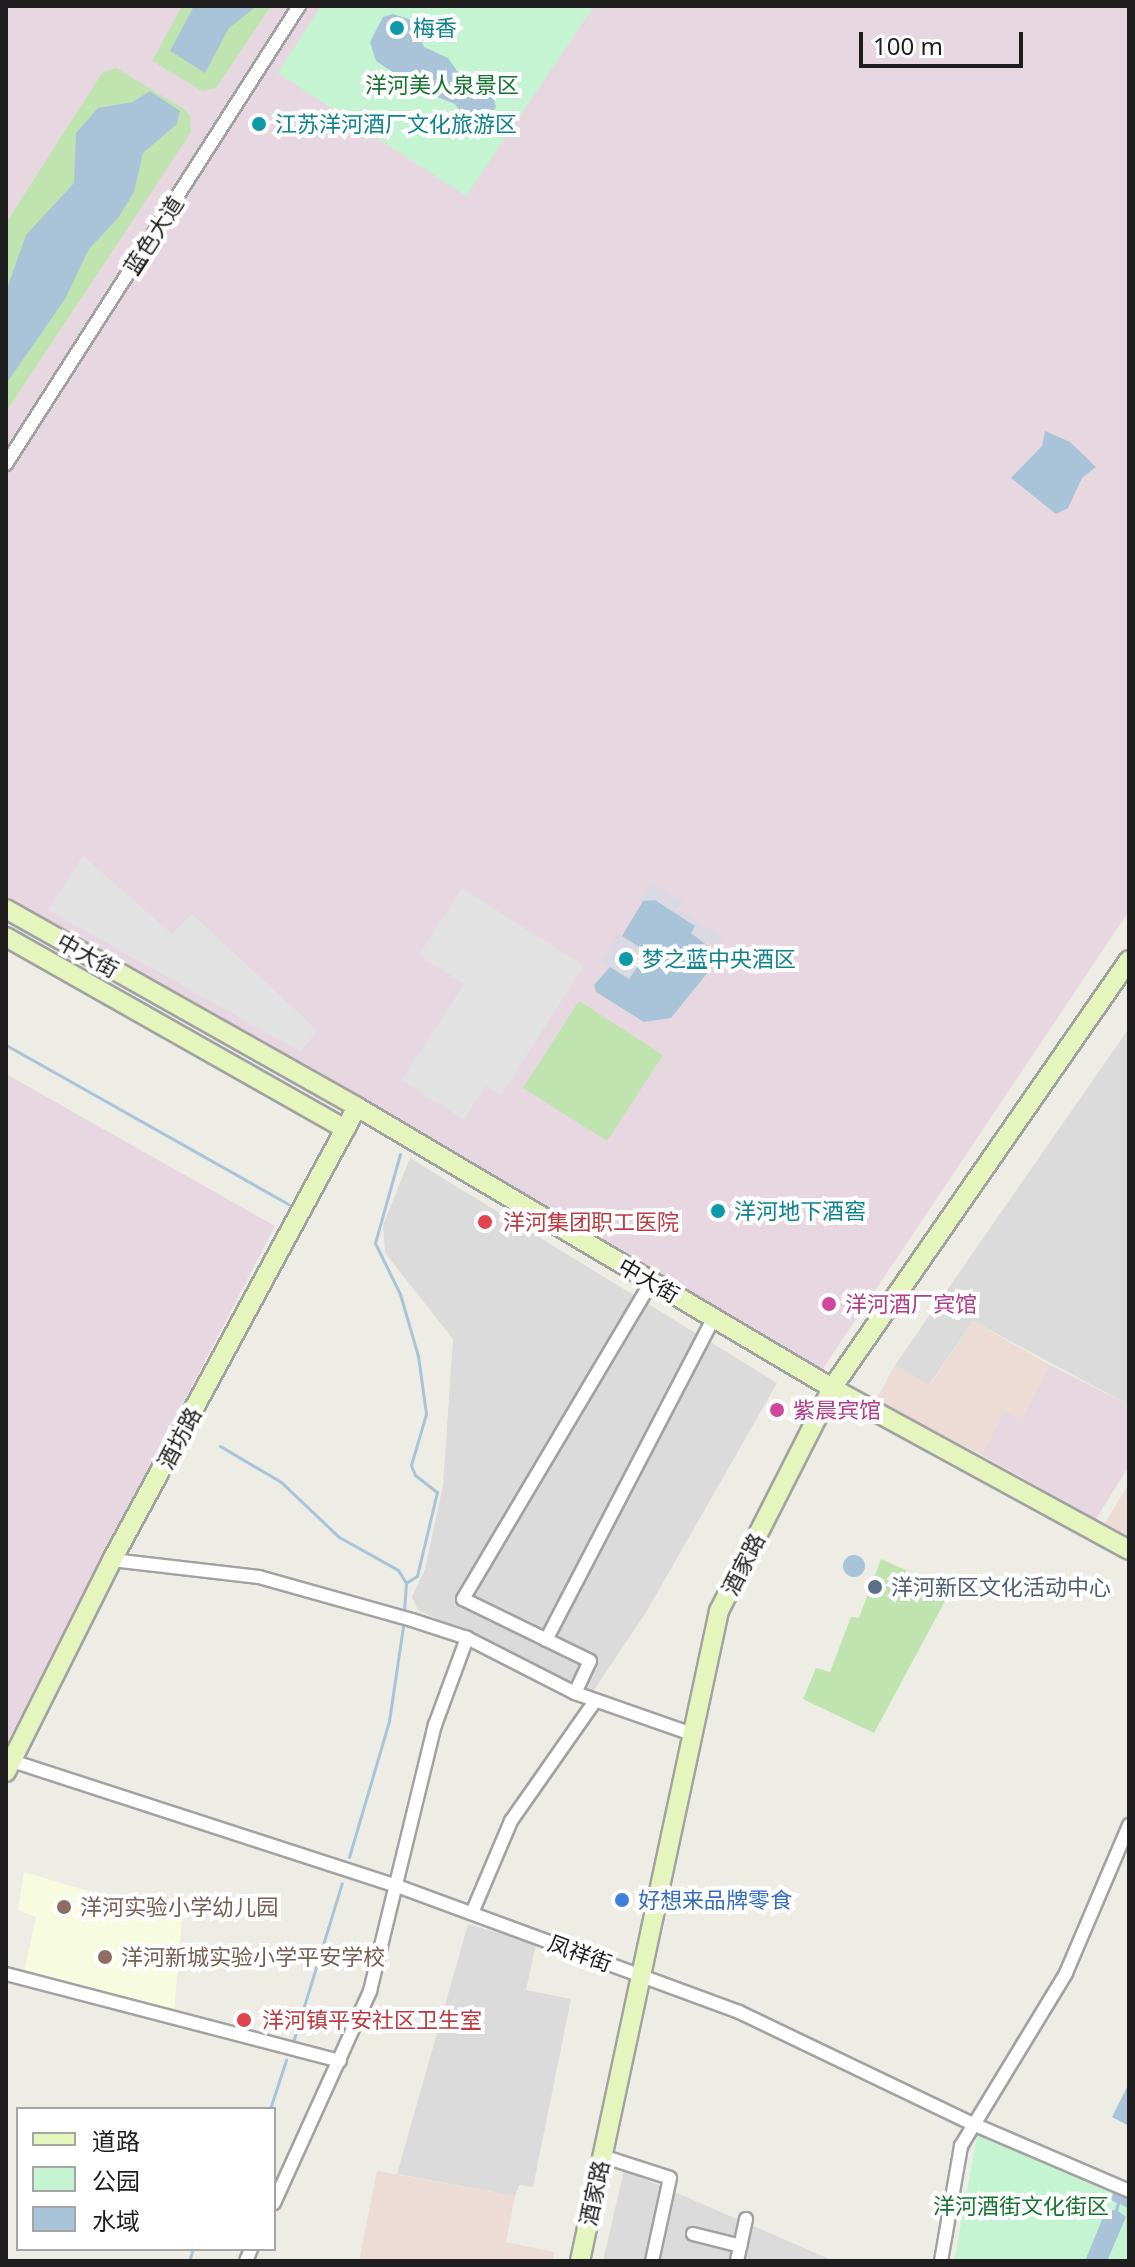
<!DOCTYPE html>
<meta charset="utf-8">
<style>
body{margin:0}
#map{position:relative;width:1135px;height:2267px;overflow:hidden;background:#eeede5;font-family:"Noto Sans","Noto Sans SC",sans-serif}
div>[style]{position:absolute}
.residential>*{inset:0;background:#dcdbdb}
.commercial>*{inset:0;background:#eddbd5}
.industrial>*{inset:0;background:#e7d7e1}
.education>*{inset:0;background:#f7fce0}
.grass>*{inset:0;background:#bfe4af}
.park>*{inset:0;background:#c5f4d2}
.parking>*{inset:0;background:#e2e2e2}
.plaza>*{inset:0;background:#dbd9e4}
.water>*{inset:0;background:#a9c4d8}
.round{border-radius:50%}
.stream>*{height:3px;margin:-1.5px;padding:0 1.5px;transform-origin:1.5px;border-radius:1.5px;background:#a9c4d8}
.roads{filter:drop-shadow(2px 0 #a2a2a2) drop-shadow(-2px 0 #a2a2a2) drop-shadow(0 2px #a2a2a2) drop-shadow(0 -2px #a2a2a2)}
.street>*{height:12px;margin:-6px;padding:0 6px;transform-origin:6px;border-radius:6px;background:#fff}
.secondary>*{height:18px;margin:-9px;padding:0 9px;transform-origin:9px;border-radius:9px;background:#e6f4bd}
.dots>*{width:22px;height:22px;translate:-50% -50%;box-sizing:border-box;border:4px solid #fff;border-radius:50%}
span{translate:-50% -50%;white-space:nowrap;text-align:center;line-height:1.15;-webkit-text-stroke:8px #fff;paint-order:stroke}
.culture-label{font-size:22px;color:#0d838f}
.left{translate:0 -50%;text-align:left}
.park-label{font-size:22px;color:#15732f}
.street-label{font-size:22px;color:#1e1e1e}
.health-label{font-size:22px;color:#be3a42}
.hotel-label{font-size:22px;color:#b23c85}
.service-label{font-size:22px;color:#4e5e75}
.shop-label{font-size:22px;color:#366cbe}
.education-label{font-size:22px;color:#785e54}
.frame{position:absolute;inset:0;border:8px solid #1e1e1e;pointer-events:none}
.legend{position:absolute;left:16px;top:2107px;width:260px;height:144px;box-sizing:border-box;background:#fff;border:2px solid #a5a5a5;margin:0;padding:10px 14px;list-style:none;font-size:24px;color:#1e1e1e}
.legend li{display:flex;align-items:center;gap:16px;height:40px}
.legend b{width:40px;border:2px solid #a5a5a5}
.scale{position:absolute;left:859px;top:32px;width:164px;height:36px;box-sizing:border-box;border:4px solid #1e1e1e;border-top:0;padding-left:10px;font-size:24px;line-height:28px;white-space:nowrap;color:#1e1e1e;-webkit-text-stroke:6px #fff;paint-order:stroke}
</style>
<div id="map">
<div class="residential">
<i style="clip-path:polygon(1129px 1028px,1129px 1405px,973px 1321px,929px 1385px,895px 1365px)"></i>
<i style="clip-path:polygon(410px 1158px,777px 1383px,645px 1614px,592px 1693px,418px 1610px,412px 1597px,425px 1569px,443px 1485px,453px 1339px,385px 1253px,383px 1225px)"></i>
<i style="clip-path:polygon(468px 1924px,536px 1944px,526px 1990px,571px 1999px,533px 2187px,519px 2185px,515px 2196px,397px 2174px)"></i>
<i style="clip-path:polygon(624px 2170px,834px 2261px,603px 2261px)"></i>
</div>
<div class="commercial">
<i style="clip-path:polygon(973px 1321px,1050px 1365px,1022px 1420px,1004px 1413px,982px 1455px,876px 1400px,895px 1365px,930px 1385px)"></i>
<i style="clip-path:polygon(1129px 1483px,1129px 1536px,1105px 1523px)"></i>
<i style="clip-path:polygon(377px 2171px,515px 2196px,506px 2242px,554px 2252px,552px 2261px,359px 2261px)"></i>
</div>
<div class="industrial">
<i style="clip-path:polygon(6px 6px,1129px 6px,1129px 911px,822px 1370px,6px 896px)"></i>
<i style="clip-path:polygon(6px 1074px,275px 1226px,6px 1744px)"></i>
<i style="clip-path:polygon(1050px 1365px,1129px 1405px,1129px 1466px,1096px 1519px,982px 1455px,1004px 1412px,1022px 1419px)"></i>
</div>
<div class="education">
<i style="clip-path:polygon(24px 1872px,118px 1900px,183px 1908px,174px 2011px,24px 1973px,36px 1917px,18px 1910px)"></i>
</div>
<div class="grass">
<i style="clip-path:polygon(182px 6px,271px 6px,216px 88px,202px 91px,152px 61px)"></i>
<i style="clip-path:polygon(116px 68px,184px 109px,190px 116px,191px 132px,6px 412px,6px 223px,102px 73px)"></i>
<i style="clip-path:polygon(579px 1001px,663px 1055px,607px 1141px,523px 1088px)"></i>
<i style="clip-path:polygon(881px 1559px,951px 1590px,874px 1733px,803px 1699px,816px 1668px,830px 1672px,851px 1617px,859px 1618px)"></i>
</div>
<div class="park">
<i style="clip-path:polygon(321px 6px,594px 6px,466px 196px,278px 73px)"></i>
<i style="clip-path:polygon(979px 2126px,1129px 2191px,1129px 2261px,954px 2261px)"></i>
</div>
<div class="parking">
<i style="clip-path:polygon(83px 856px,172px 934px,192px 914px,317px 1030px,301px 1052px,48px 910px)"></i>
<i style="clip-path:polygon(462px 888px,584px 966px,501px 1095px,485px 1086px,464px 1120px,402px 1080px,464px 984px,419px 955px)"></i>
</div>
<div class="plaza">
<i style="clip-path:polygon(651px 883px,683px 902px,678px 910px,723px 937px,716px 949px,706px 942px,629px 979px,601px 961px,619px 934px,647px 952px,702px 940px,691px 932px,695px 927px,641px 899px)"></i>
</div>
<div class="water">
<i style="clip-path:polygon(194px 6px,257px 6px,229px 28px,205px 73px,170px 51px)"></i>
<i style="clip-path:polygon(393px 14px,412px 20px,424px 47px,448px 58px,469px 88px,491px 90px,496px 107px,490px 116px,467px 121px,455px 104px,418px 89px,376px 61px,370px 42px,383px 17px)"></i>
<i style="clip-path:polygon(150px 91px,180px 111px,177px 124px,143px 153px,134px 192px,119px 217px,89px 249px,65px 299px,6px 384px,6px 291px,26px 235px,74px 183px,76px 133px,98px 108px,133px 102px)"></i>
<i style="clip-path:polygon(1045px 431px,1070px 442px,1096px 467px,1082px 478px,1068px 508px,1056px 514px,1011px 478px,1042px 446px)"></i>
<i style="clip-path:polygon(655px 900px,695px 926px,691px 933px,721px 956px,671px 1018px,644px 1022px,596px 992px,594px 985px,610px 967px,629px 979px,647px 952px,622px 936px,643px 901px)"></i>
<i class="round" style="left:843px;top:1555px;width:22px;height:22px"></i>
<i style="clip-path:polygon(1129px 2083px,1129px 2126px,1112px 2117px)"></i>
<i style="clip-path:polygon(1115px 2187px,1129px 2193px,1129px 2209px,1120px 2204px,1118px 2211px,1126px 2217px,1107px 2261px,1085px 2261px,1106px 2210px,1115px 2210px,1117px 2203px,1111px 2200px)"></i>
</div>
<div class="stream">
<i style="left:6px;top:1045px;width:324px;rotate:29.4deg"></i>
<i style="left:400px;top:1154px;width:92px;rotate:105.7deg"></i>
<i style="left:375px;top:1243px;width:57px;rotate:63.9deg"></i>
<i style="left:400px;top:1294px;width:65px;rotate:73.8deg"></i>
<i style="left:418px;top:1356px;width:59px;rotate:82.1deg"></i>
<i style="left:426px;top:1414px;width:53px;rotate:106.4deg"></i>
<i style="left:411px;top:1465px;width:11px;rotate:68deg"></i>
<i style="left:415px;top:1475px;width:28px;rotate:38deg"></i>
<i style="left:437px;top:1492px;width:86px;rotate:103.4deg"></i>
<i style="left:417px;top:1576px;width:13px;rotate:148deg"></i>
<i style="left:220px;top:1446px;width:71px;rotate:30.5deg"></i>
<i style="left:281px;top:1482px;width:80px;rotate:43.5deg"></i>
<i style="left:339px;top:1537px;width:68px;rotate:29.2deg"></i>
<i style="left:398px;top:1570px;width:15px;rotate:58deg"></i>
<i style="left:406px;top:1583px;width:29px;rotate:94deg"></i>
<i style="left:349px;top:1857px;width:142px;rotate:-73.6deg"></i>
<i style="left:389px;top:1721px;width:102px;rotate:-81.6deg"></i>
<i style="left:293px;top:2042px;width:166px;rotate:-72.9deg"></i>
<i style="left:270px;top:2109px;width:52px;rotate:-71.9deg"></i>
<i style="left:189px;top:2261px;width:13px;rotate:-72deg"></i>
</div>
<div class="roads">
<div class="street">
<i style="left:6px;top:464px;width:544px;rotate:-57.39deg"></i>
<i style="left:112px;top:1560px;width:148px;rotate:6.6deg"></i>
<i style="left:259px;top:1577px;width:159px;rotate:15.7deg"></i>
<i style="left:412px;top:1620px;width:58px;rotate:18.1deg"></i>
<i style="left:467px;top:1638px;width:121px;rotate:27deg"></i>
<i style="left:575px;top:1693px;width:124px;rotate:19.3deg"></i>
<i style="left:546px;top:1640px;width:364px;rotate:-62.5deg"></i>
<i style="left:575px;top:1693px;width:35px;rotate:-65deg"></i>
<i style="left:590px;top:1661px;width:141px;rotate:-154deg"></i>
<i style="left:463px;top:1599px;width:368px;rotate:-59.3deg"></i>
<i style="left:12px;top:1761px;width:405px;rotate:18deg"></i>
<i style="left:397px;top:1886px;width:364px;rotate:20.2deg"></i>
<i style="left:739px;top:2012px;width:259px;rotate:25.6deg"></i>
<i style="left:973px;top:2124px;width:170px;rotate:23.2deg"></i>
<i style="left:472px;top:1913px;width:100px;rotate:-67deg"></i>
<i style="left:511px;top:1821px;width:146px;rotate:-55deg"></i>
<i style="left:6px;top:1974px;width:345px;rotate:14.6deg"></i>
<i style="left:602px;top:2156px;width:71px;rotate:17.9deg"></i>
<i style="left:670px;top:2178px;width:85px;rotate:102.2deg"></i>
<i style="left:274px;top:2203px;width:233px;rotate:-65.6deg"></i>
<i style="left:370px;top:1991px;width:274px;rotate:-76.3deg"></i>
<i style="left:435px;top:1725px;width:93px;rotate:-69.8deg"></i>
<i style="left:693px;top:2234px;width:49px;rotate:14deg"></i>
<i style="left:246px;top:2261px;width:13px;rotate:-67deg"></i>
<i style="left:737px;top:2261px;width:43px;rotate:-77.9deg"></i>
<i style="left:941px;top:2261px;width:117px;rotate:-80.1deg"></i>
<i style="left:961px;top:2146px;width:202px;rotate:-58.7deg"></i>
<i style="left:1066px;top:1973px;width:161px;rotate:-66.9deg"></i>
</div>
<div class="secondary">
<i style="left:6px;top:909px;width:403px;rotate:29.4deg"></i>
<i style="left:357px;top:1107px;width:552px;rotate:30.61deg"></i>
<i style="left:832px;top:1388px;width:338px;rotate:28.6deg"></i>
<i style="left:6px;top:937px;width:390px;rotate:29.5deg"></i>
<i style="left:6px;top:1772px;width:237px;rotate:-63.4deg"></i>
<i style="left:112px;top:1560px;width:515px;rotate:-61.59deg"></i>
<i style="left:580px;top:2261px;width:665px;rotate:-77.93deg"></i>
<i style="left:719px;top:1611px;width:250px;rotate:-63.1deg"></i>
<i style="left:832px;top:1388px;width:521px;rotate:-55.24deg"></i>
</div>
</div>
<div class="dots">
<i style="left:397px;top:28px;background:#0f9aa8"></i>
<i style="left:259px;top:124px;background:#0f9aa8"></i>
<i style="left:626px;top:959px;background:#0f9aa8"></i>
<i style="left:718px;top:1211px;background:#0f9aa8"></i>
<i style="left:485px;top:1222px;background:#e0444e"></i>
<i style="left:829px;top:1304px;background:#d1479c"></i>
<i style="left:777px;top:1410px;background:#d1479c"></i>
<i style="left:875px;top:1587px;background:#5c6f8a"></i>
<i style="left:622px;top:1900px;background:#3f7fe0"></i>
<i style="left:64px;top:1907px;background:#8d6e63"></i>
<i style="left:105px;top:1957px;background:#8d6e63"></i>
<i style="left:244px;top:2020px;background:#e0444e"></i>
</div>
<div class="culture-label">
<span class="left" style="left:413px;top:28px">梅香</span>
<span class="left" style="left:275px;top:124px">江苏洋河酒厂文化旅游区</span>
<span class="left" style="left:642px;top:959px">梦之蓝中央酒区</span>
<span class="left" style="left:734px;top:1211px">洋河地下酒窖</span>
</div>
<div class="park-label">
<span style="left:442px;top:85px">洋河美人泉景区</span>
<span style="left:1021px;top:2206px">洋河酒街文化街区</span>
</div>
<div class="street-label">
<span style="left:153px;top:235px;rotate:-57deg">蓝色大道</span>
<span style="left:88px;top:955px;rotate:29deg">中大街</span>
<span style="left:649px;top:1280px;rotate:30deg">中大街</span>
<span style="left:179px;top:1438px;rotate:-62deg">酒坊路</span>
<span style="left:743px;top:1564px;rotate:-63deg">酒家路</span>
<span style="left:580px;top:1953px;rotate:20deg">凤祥街</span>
<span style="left:594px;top:2193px;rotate:-78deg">酒家路</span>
</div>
<div class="health-label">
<span class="left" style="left:503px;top:1222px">洋河集团职工医院</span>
<span class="left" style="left:262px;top:2020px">洋河镇平安社区卫生室</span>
</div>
<div class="hotel-label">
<span class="left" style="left:845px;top:1304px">洋河酒厂宾馆</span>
<span class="left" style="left:793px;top:1410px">紫晨宾馆</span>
</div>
<div class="service-label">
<span class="left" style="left:891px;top:1587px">洋河新区文化活动中心</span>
</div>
<div class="shop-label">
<span class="left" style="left:638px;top:1900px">好想来品牌零食</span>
</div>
<div class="education-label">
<span class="left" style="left:80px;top:1907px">洋河实验小学幼儿园</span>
<span class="left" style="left:121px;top:1957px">洋河新城实验小学平安学校</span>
</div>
<div class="frame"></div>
<ul class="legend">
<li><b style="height:10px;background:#e6f4bd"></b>道路</li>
<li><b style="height:22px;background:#c5f4d2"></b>公园</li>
<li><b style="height:22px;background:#a9c4d8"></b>水域</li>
</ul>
<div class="scale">100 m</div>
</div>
